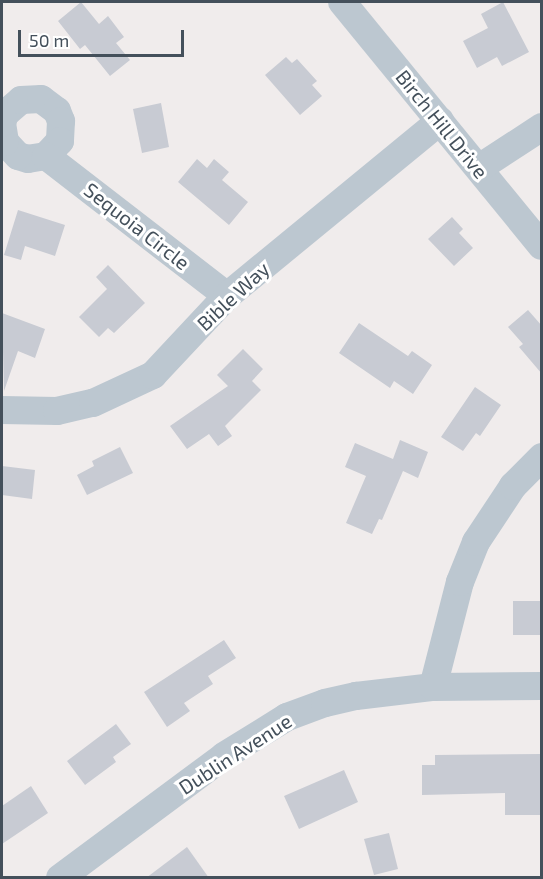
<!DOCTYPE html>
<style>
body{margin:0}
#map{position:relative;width:543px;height:879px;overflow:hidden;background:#f0ecec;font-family:"Exo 2",sans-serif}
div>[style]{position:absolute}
.building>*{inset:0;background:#c8cbd3}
.minor>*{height:28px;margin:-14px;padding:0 14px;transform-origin:14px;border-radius:14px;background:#bcc7d0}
span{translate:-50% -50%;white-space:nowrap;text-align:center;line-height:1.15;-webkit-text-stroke:6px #fff;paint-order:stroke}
.street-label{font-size:20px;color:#44505b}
.frame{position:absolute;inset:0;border:3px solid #44505b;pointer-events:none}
.scale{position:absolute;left:18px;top:30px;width:166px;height:27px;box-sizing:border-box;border:3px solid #44505b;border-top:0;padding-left:8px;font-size:18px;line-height:21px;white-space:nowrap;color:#44505b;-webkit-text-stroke:4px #fff;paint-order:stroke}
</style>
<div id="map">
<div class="building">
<i style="clip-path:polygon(81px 2px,99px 24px,108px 16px,124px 37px,116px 43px,130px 60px,110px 76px,85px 45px,80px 49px,58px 21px)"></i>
<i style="clip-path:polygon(503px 2px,529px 52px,502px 66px,497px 57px,477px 68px,463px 41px,488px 28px,481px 14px)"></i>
<i style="clip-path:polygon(286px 57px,292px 63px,297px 59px,317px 81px,312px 85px,322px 96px,300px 115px,265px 75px)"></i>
<i style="clip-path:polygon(161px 103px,169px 147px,142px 153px,133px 109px)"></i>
<i style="clip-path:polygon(197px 159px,207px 168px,214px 159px,229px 172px,222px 180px,248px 202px,229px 225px,178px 182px)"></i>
<i style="clip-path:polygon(18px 210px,65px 225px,55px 256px,25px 246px,21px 260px,4px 255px)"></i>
<i style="clip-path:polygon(452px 217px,463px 229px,459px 233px,473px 248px,454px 266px,428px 239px)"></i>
<i style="clip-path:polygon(108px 265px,145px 303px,114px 333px,108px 328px,99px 337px,79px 317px,107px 289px,96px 277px)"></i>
<i style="clip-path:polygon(528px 310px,542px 326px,542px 374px,519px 347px,523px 344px,508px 327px)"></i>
<i style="clip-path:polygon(2px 313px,45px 329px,35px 358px,18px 351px,4px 391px)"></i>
<i style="clip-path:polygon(359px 323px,408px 356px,412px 351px,432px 365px,413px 394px,394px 381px,390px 388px,339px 353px)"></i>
<i style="clip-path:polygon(243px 349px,263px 369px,252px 381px,261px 390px,225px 426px,232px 436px,218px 446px,209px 434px,187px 449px,170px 426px,228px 386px,217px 375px)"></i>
<i style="clip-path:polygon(475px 387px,501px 405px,480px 436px,476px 433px,463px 451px,441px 437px)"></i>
<i style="clip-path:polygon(400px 440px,428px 452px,418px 478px,403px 471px,382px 520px,379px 519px,372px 534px,346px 523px,366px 476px,345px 467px,355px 443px,393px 459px)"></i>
<i style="clip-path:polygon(120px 447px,133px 473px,87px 495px,77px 475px,94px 466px,92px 461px)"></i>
<i style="clip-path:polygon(2px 466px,35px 470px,32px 499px,2px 495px)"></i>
<i style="clip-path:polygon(513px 601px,542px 601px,542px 635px,513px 635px)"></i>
<i style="clip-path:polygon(224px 640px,236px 658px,208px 676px,213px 684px,184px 703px,190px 711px,167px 727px,144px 692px)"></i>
<i style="clip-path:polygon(116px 724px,131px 744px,113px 757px,116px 762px,85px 785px,67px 761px)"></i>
<i style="clip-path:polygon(542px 754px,542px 815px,505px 815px,505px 793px,422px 795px,422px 765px,435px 765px,435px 755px)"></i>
<i style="clip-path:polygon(344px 770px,358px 802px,299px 829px,284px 796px)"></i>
<i style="clip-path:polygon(31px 786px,48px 813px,2px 844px,2px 806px)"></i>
<i style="clip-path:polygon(389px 833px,398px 869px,374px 875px,364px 839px)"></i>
<i style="clip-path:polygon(187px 847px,209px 878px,146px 878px)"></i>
</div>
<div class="minor">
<i style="left:342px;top:2px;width:315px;rotate:50.7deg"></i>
<i style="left:46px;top:156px;width:18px;rotate:171deg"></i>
<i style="left:28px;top:159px;width:10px;rotate:-163deg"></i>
<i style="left:18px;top:156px;width:19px;rotate:-133deg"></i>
<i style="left:5px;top:142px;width:19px;rotate:-99deg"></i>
<i style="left:2px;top:123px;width:9px;rotate:-72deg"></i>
<i style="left:5px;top:114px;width:21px;rotate:-41deg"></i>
<i style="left:21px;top:100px;width:20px;rotate:-3deg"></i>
<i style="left:41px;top:99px;width:20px;rotate:37deg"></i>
<i style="left:57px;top:111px;width:11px;rotate:68deg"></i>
<i style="left:61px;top:121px;width:20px;rotate:93deg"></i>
<i style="left:60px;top:141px;width:21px;rotate:133deg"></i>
<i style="left:46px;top:156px;width:229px;rotate:37.7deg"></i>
<i style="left:479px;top:168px;width:75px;rotate:-33.1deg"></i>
<i style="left:2px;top:410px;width:55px;rotate:1deg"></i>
<i style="left:57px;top:411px;width:37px;rotate:-13deg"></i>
<i style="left:93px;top:403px;width:66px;rotate:-25deg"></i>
<i style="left:153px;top:375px;width:108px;rotate:-46.9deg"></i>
<i style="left:227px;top:296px;width:276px;rotate:-39.4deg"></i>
<i style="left:433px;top:687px;width:108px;rotate:-75.6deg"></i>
<i style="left:460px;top:582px;width:43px;rotate:-68.2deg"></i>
<i style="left:476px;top:542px;width:67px;rotate:-56.5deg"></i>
<i style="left:513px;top:486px;width:41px;rotate:-45deg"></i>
<i style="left:60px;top:878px;width:204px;rotate:-36.6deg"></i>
<i style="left:224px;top:756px;width:74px;rotate:-31.8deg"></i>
<i style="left:287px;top:717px;width:40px;rotate:-20.2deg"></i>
<i style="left:325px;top:703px;width:32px;rotate:-13deg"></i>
<i style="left:356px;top:696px;width:78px;rotate:-6.7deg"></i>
<i style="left:433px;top:687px;width:109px;rotate:-0.5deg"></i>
</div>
<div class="street-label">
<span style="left:442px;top:124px;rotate:51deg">Birch Hill Drive</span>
<span style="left:137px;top:226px;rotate:38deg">Sequoia Circle</span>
<span style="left:233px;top:296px;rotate:-43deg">Bible Way</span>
<span style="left:235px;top:754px;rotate:-33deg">Dublin Avenue</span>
</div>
<div class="frame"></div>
<div class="scale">50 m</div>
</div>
